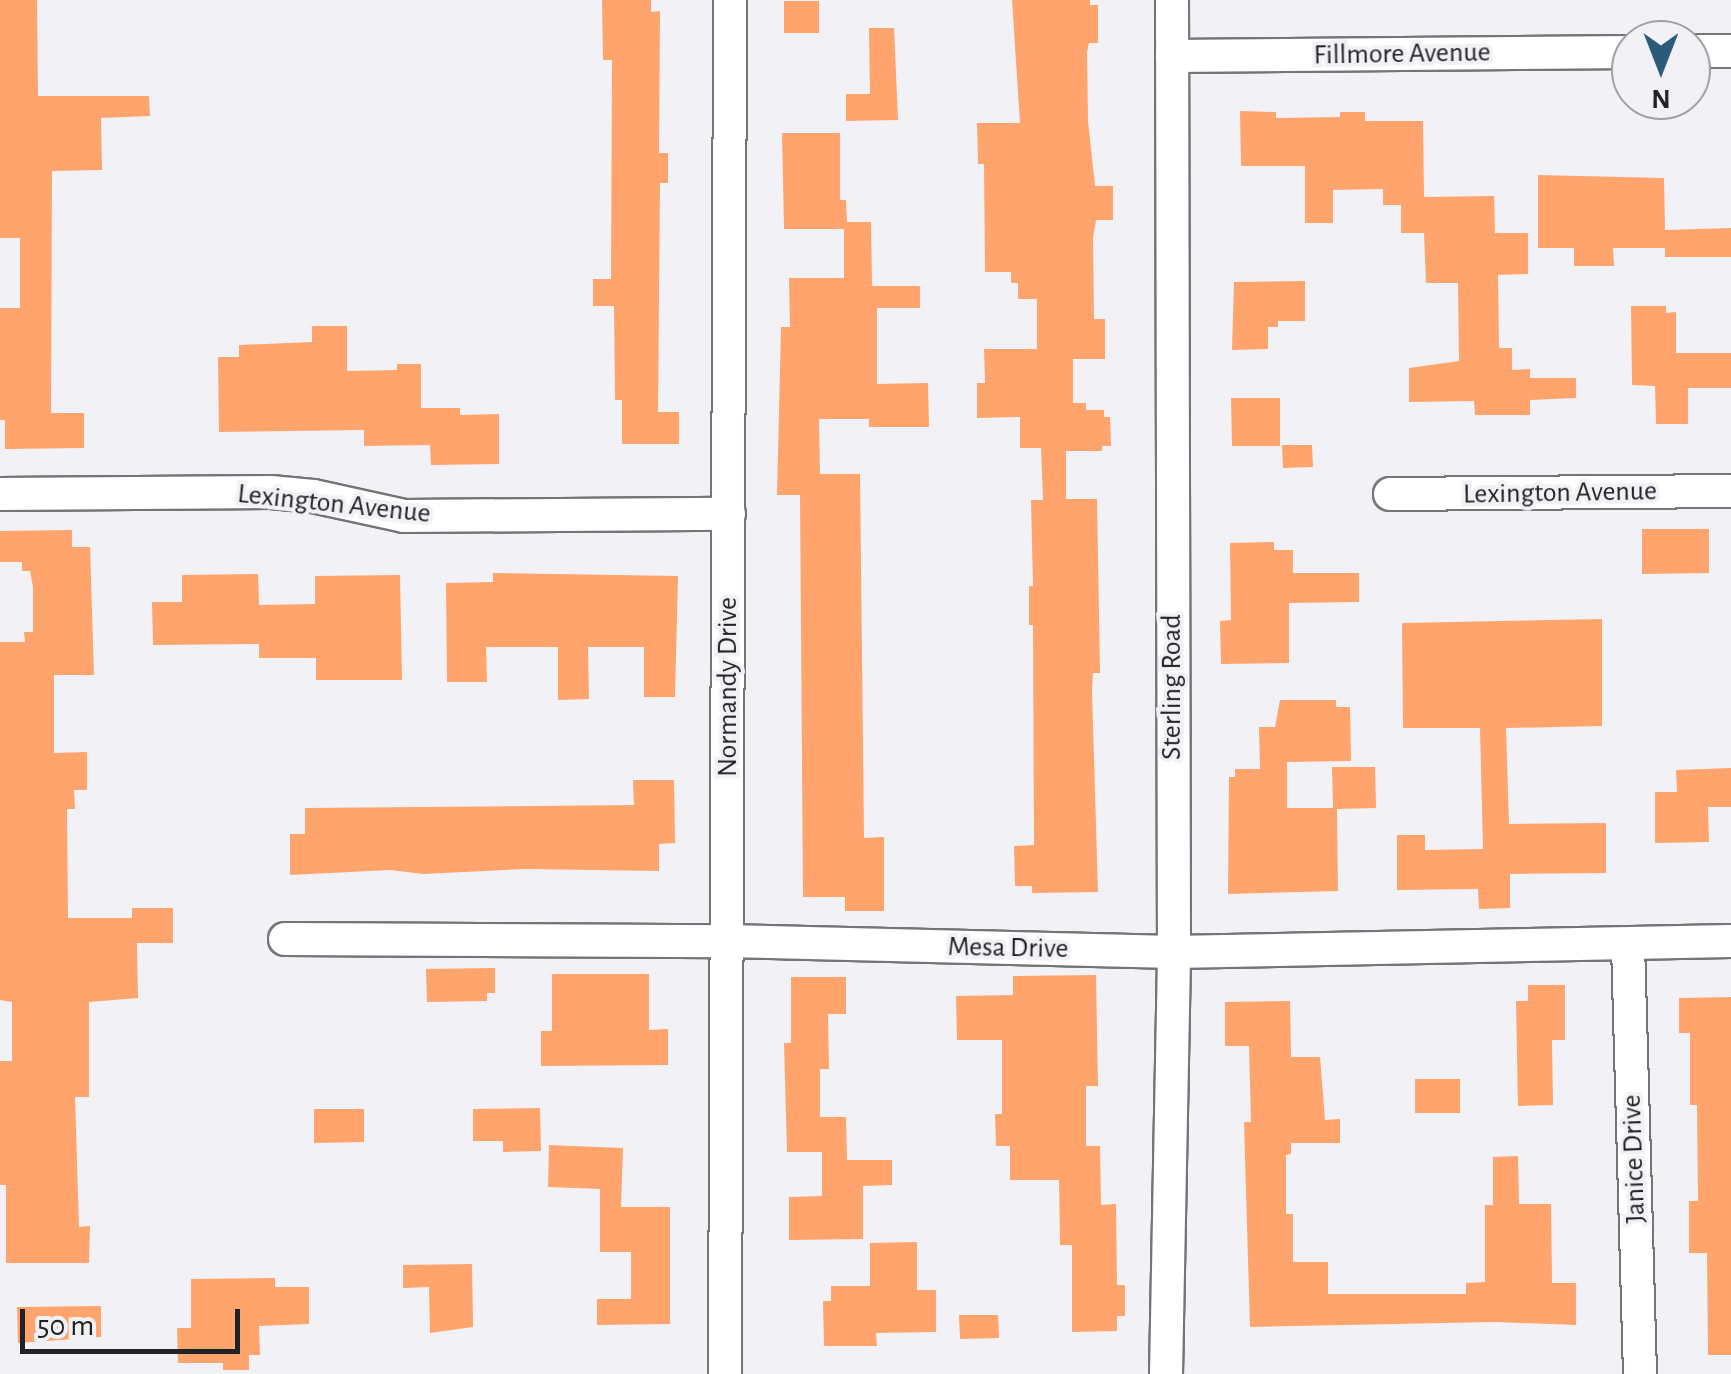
<!DOCTYPE html>
<style>
body{margin:0}
#map{position:relative;width:1731px;height:1374px;overflow:hidden;background:#f2f2f6;font-family:"Alegreya Sans",sans-serif}
div>[style]{position:absolute}
.building>*{inset:0;background:#fea46c}
.roads{filter:drop-shadow(2px 0 #747579) drop-shadow(-2px 0 #747579) drop-shadow(0 2px #747579) drop-shadow(0 -2px #747579)}
.minor>*{height:32px;margin:-16px;padding:0 16px;transform-origin:16px;border-radius:16px;background:#fff}
span{translate:-50% -50%;white-space:nowrap;text-align:center;line-height:1.15;-webkit-text-stroke:8px #f2f2f6;paint-order:stroke}
.street-label{font-size:28px;color:#212223}
.north{position:absolute;left:1611px;top:20px;width:100px;height:100px;box-sizing:border-box;background:#f2f2f6;border:2px solid #9e9fa2;border-radius:50%;rotate:180deg;font-size:28px;font-weight:700;line-height:40px;text-align:center;color:#212223}
.north::after{content:'';display:block;margin:auto;width:35px;height:45px;background:#2b5b79;clip-path:polygon(50% 0,100% 100%,50% 72%,0 100%)}
.scale{position:absolute;left:20px;top:1309px;width:220px;height:45px;box-sizing:border-box;border:5px solid #212223;border-top:0;padding-left:12px;font-size:30px;line-height:35px;white-space:nowrap;color:#212223;-webkit-text-stroke:8px #f2f2f6;paint-order:stroke}
</style>
<div id="map">
<div class="building">
<i style="clip-path:polygon(0 0,37px 0,38px 96px,149px 96px,150px 116px,101px 118px,102px 170px,52px 171px,51px 413px,84px 413px,84px 448px,5px 449px,5px 420px,0 420px,0 308px,20px 308px,20px 238px,0 238px)"></i>
<i style="clip-path:polygon(602px 0,651px 0,651px 12px,660px 11px,659px 153px,668px 153px,668px 183px,660px 183px,658px 412px,679px 412px,679px 444px,622px 444px,622px 400px,615px 400px,614px 306px,593px 306px,593px 279px,611px 279px,612px 60px,603px 60px)"></i>
<i style="clip-path:polygon(1012px 0,1090px 0,1090px 5px,1098px 5px,1098px 43px,1089px 43px,1087px 52px,1088px 121px,1095px 186px,1113px 186px,1113px 220px,1096px 220px,1093px 238px,1094px 319px,1105px 319px,1105px 359px,1073px 359px,1073px 403px,1086px 403px,1086px 410px,1104px 410px,1104px 417px,1110px 417px,1111px 446px,1102px 446px,1102px 451px,1066px 451px,1066px 499px,1097px 499px,1100px 673px,1093px 673px,1092px 692px,1098px 892px,1032px 893px,1032px 886px,1015px 886px,1014px 846px,1034px 845px,1033px 625px,1029px 625px,1029px 586px,1033px 586px,1031px 500px,1043px 500px,1041px 448px,1020px 448px,1020px 417px,977px 418px,977px 383px,985px 383px,984px 349px,1037px 349px,1037px 299px,1018px 299px,1018px 283px,1011px 283px,1011px 272px,985px 272px,984px 164px,978px 164px,977px 123px,1020px 123px)"></i>
<i style="clip-path:polygon(784px 1px,819px 1px,819px 33px,784px 33px)"></i>
<i style="clip-path:polygon(869px 28px,894px 28px,898px 120px,846px 121px,846px 94px,870px 94px)"></i>
<i style="clip-path:polygon(1240px 111px,1276px 112px,1276px 118px,1340px 117px,1340px 112px,1365px 112px,1365px 121px,1423px 121px,1424px 197px,1494px 196px,1495px 233px,1528px 233px,1528px 274px,1498px 275px,1499px 348px,1512px 348px,1512px 370px,1530px 369px,1530px 378px,1576px 378px,1576px 398px,1530px 400px,1530px 415px,1475px 415px,1474px 401px,1409px 402px,1409px 368px,1459px 361px,1458px 283px,1426px 283px,1424px 233px,1401px 233px,1401px 205px,1383px 205px,1383px 189px,1333px 190px,1333px 223px,1305px 223px,1305px 166px,1241px 166px)"></i>
<i style="clip-path:polygon(782px 133px,840px 133px,840px 200px,846px 200px,847px 222px,871px 222px,872px 286px,920px 286px,920px 308px,877px 308px,877px 384px,928px 383px,929px 427px,869px 427px,869px 419px,819px 419px,820px 474px,860px 474px,864px 838px,884px 837px,884px 911px,845px 911px,845px 897px,803px 897px,800px 495px,777px 495px,781px 327px,790px 327px,789px 278px,844px 278px,844px 229px,784px 229px)"></i>
<i style="clip-path:polygon(1538px 175px,1664px 178px,1665px 230px,1731px 228px,1731px 257px,1665px 257px,1665px 248px,1613px 248px,1614px 266px,1574px 266px,1574px 248px,1538px 248px)"></i>
<i style="clip-path:polygon(1305px 281px,1305px 321px,1278px 321px,1278px 327px,1268px 327px,1268px 349px,1232px 350px,1234px 282px)"></i>
<i style="clip-path:polygon(1631px 306px,1666px 306px,1666px 313px,1676px 312px,1676px 353px,1731px 353px,1731px 388px,1688px 388px,1688px 424px,1656px 424px,1655px 386px,1632px 385px)"></i>
<i style="clip-path:polygon(312px 326px,347px 326px,347px 371px,397px 370px,397px 364px,421px 364px,421px 408px,460px 408px,460px 415px,499px 414px,499px 464px,431px 465px,430px 445px,364px 446px,364px 430px,219px 432px,218px 357px,239px 357px,239px 345px,312px 342px)"></i>
<i style="clip-path:polygon(1231px 398px,1280px 398px,1280px 446px,1232px 446px)"></i>
<i style="clip-path:polygon(1282px 445px,1312px 445px,1313px 467px,1283px 468px)"></i>
<i style="clip-path:polygon(1642px 529px,1709px 529px,1709px 573px,1642px 574px)"></i>
<i style="clip-path:polygon(72px 530px,72px 547px,90px 547px,94px 675px,54px 675px,54px 753px,87px 752px,87px 790px,74px 790px,75px 809px,67px 809px,68px 918px,132px 918px,132px 908px,173px 908px,173px 943px,137px 943px,138px 998px,89px 1002px,89px 1097px,75px 1097px,79px 1227px,90px 1226px,89px 1263px,6px 1263px,6px 1185px,0 1185px,0 1061px,12px 1061px,12px 1002px,0 1000px,0 642px,25px 642px,24px 632px,33px 632px,33px 587px,30px 571px,22px 571px,22px 562px,0 562px,0 531px)"></i>
<i style="clip-path:polygon(1274px 542px,1274px 550px,1293px 550px,1293px 573px,1359px 573px,1359px 602px,1289px 603px,1289px 663px,1221px 664px,1220px 621px,1231px 620px,1230px 543px)"></i>
<i style="clip-path:polygon(493px 573px,678px 576px,675px 697px,644px 697px,644px 647px,588px 647px,589px 699px,558px 700px,558px 647px,486px 647px,487px 682px,447px 682px,446px 583px,493px 582px)"></i>
<i style="clip-path:polygon(258px 574px,259px 605px,315px 604px,315px 576px,400px 575px,402px 680px,316px 680px,316px 658px,259px 658px,259px 644px,153px 645px,152px 602px,182px 602px,182px 575px)"></i>
<i style="clip-path:polygon(1602px 619px,1602px 726px,1506px 728px,1509px 824px,1606px 823px,1606px 873px,1510px 874px,1510px 908px,1479px 909px,1478px 889px,1397px 890px,1397px 835px,1425px 835px,1425px 850px,1483px 849px,1480px 728px,1403px 728px,1402px 623px)"></i>
<i style="clip-path:polygon(1280px 700px,1336px 700px,1336px 707px,1350px 707px,1351px 761px,1287px 762px,1287px 808px,1333px 808px,1332px 767px,1375px 767px,1376px 808px,1337px 809px,1338px 891px,1228px 894px,1229px 777px,1235px 777px,1235px 769px,1260px 769px,1259px 727px,1275px 727px)"></i>
<i style="clip-path:polygon(1731px 768px,1731px 807px,1708px 807px,1709px 842px,1655px 843px,1655px 792px,1677px 792px,1676px 770px)"></i>
<i style="clip-path:polygon(633px 780px,674px 780px,675px 843px,659px 844px,659px 871px,526px 869px,423px 874px,390px 870px,290px 875px,290px 834px,305px 834px,305px 808px,634px 805px)"></i>
<i style="clip-path:polygon(495px 968px,495px 993px,487px 993px,487px 1001px,427px 1002px,426px 969px)"></i>
<i style="clip-path:polygon(552px 974px,649px 974px,649px 1030px,668px 1029px,668px 1065px,541px 1066px,541px 1031px,552px 1031px)"></i>
<i style="clip-path:polygon(1096px 975px,1098px 1086px,1086px 1086px,1086px 1146px,1100px 1146px,1101px 1205px,1116px 1204px,1117px 1285px,1125px 1285px,1125px 1316px,1117px 1316px,1117px 1331px,1072px 1332px,1072px 1245px,1060px 1245px,1059px 1180px,1010px 1180px,1010px 1146px,996px 1146px,995px 1114px,1002px 1114px,1002px 1040px,957px 1040px,956px 996px,1013px 995px,1013px 976px)"></i>
<i style="clip-path:polygon(791px 977px,846px 977px,846px 1014px,828px 1014px,829px 1069px,820px 1069px,820px 1117px,846px 1117px,847px 1160px,892px 1160px,892px 1185px,863px 1186px,863px 1239px,789px 1240px,789px 1197px,822px 1196px,822px 1152px,787px 1152px,784px 1043px,791px 1043px)"></i>
<i style="clip-path:polygon(1528px 985px,1565px 985px,1565px 1040px,1552px 1040px,1553px 1105px,1518px 1106px,1516px 1001px,1528px 1001px)"></i>
<i style="clip-path:polygon(1731px 997px,1731px 1355px,1708px 1355px,1707px 1253px,1689px 1253px,1689px 1201px,1698px 1201px,1697px 1105px,1690px 1105px,1690px 1033px,1679px 1033px,1679px 998px)"></i>
<i style="clip-path:polygon(1290px 1001px,1291px 1057px,1320px 1057px,1325px 1120px,1340px 1119px,1340px 1143px,1291px 1143px,1291px 1154px,1286px 1155px,1286px 1214px,1293px 1214px,1293px 1262px,1328px 1262px,1328px 1294px,1466px 1294px,1466px 1283px,1485px 1282px,1485px 1205px,1493px 1205px,1493px 1157px,1518px 1156px,1519px 1204px,1551px 1204px,1552px 1283px,1576px 1283px,1576px 1325px,1496px 1322px,1250px 1327px,1244px 1122px,1251px 1122px,1249px 1046px,1225px 1046px,1225px 1002px)"></i>
<i style="clip-path:polygon(1415px 1079px,1460px 1079px,1460px 1113px,1415px 1113px)"></i>
<i style="clip-path:polygon(540px 1108px,541px 1151px,503px 1152px,503px 1141px,473px 1141px,473px 1109px)"></i>
<i style="clip-path:polygon(314px 1109px,364px 1109px,364px 1142px,314px 1143px)"></i>
<i style="clip-path:polygon(549px 1145px,623px 1148px,621px 1207px,670px 1207px,670px 1324px,597px 1325px,597px 1299px,631px 1299px,631px 1252px,600px 1252px,600px 1189px,548px 1187px)"></i>
<i style="clip-path:polygon(917px 1242px,917px 1290px,936px 1290px,936px 1332px,876px 1333px,877px 1346px,824px 1346px,823px 1301px,831px 1301px,831px 1286px,870px 1286px,870px 1243px)"></i>
<i style="clip-path:polygon(472px 1264px,473px 1327px,430px 1333px,429px 1287px,403px 1288px,403px 1265px)"></i>
<i style="clip-path:polygon(275px 1278px,275px 1287px,309px 1287px,309px 1324px,259px 1326px,260px 1355px,249px 1355px,249px 1370px,223px 1370px,223px 1363px,178px 1363px,177px 1328px,191px 1328px,191px 1279px)"></i>
<i style="clip-path:polygon(101px 1306px,101px 1337px,18px 1343px,17px 1307px)"></i>
<i style="clip-path:polygon(959px 1315px,998px 1315px,999px 1338px,960px 1339px)"></i>
</div>
<div class="roads">
<div class="minor">
<i style="left:1691px;top:51px;width:40px"></i>
<i style="left:1172px;top:56px;width:459px;rotate:-0.5deg"></i>
<i style="left:0;top:494px;width:271px;rotate:-0.4deg"></i>
<i style="left:271px;top:492px;width:42px;rotate:5.4deg"></i>
<i style="left:313px;top:496px;width:93px;rotate:12.4deg"></i>
<i style="left:404px;top:516px;width:325px;rotate:-0.4deg"></i>
<i style="left:1390px;top:494px;width:341px;rotate:-0.5deg"></i>
<i style="left:285px;top:939px;width:441px;rotate:0.3deg"></i>
<i style="left:726px;top:941px;width:448px;rotate:1.4deg"></i>
<i style="left:1174px;top:952px;width:557px;rotate:-1.13deg"></i>
<i style="left:1628px;top:944px;width:430px;rotate:88.4deg"></i>
<i style="left:725px;top:1374px;width:1374px;rotate:-89.79deg"></i>
<i style="left:1166px;top:1374px;width:422px;rotate:-88.9deg"></i>
<i style="left:1174px;top:952px;width:952px;rotate:-90.12deg"></i>
</div>
</div>
<div class="street-label">
<span style="left:1402px;top:54px;rotate:-1deg">Fillmore Avenue</span>
<span style="left:1560px;top:493px;rotate:-1deg">Lexington Avenue</span>
<span style="left:334px;top:504px;rotate:6deg">Lexington Avenue</span>
<span style="left:728px;top:687px;rotate:-90deg">Normandy Drive</span>
<span style="left:1172px;top:687px;rotate:-90deg">Sterling Road</span>
<span style="left:1008px;top:948px;rotate:1deg">Mesa Drive</span>
<span style="left:1634px;top:1159px;rotate:-92deg">Janice Drive</span>
</div>
<div class="north">N</div>
<div class="scale">50 m</div>
</div>
